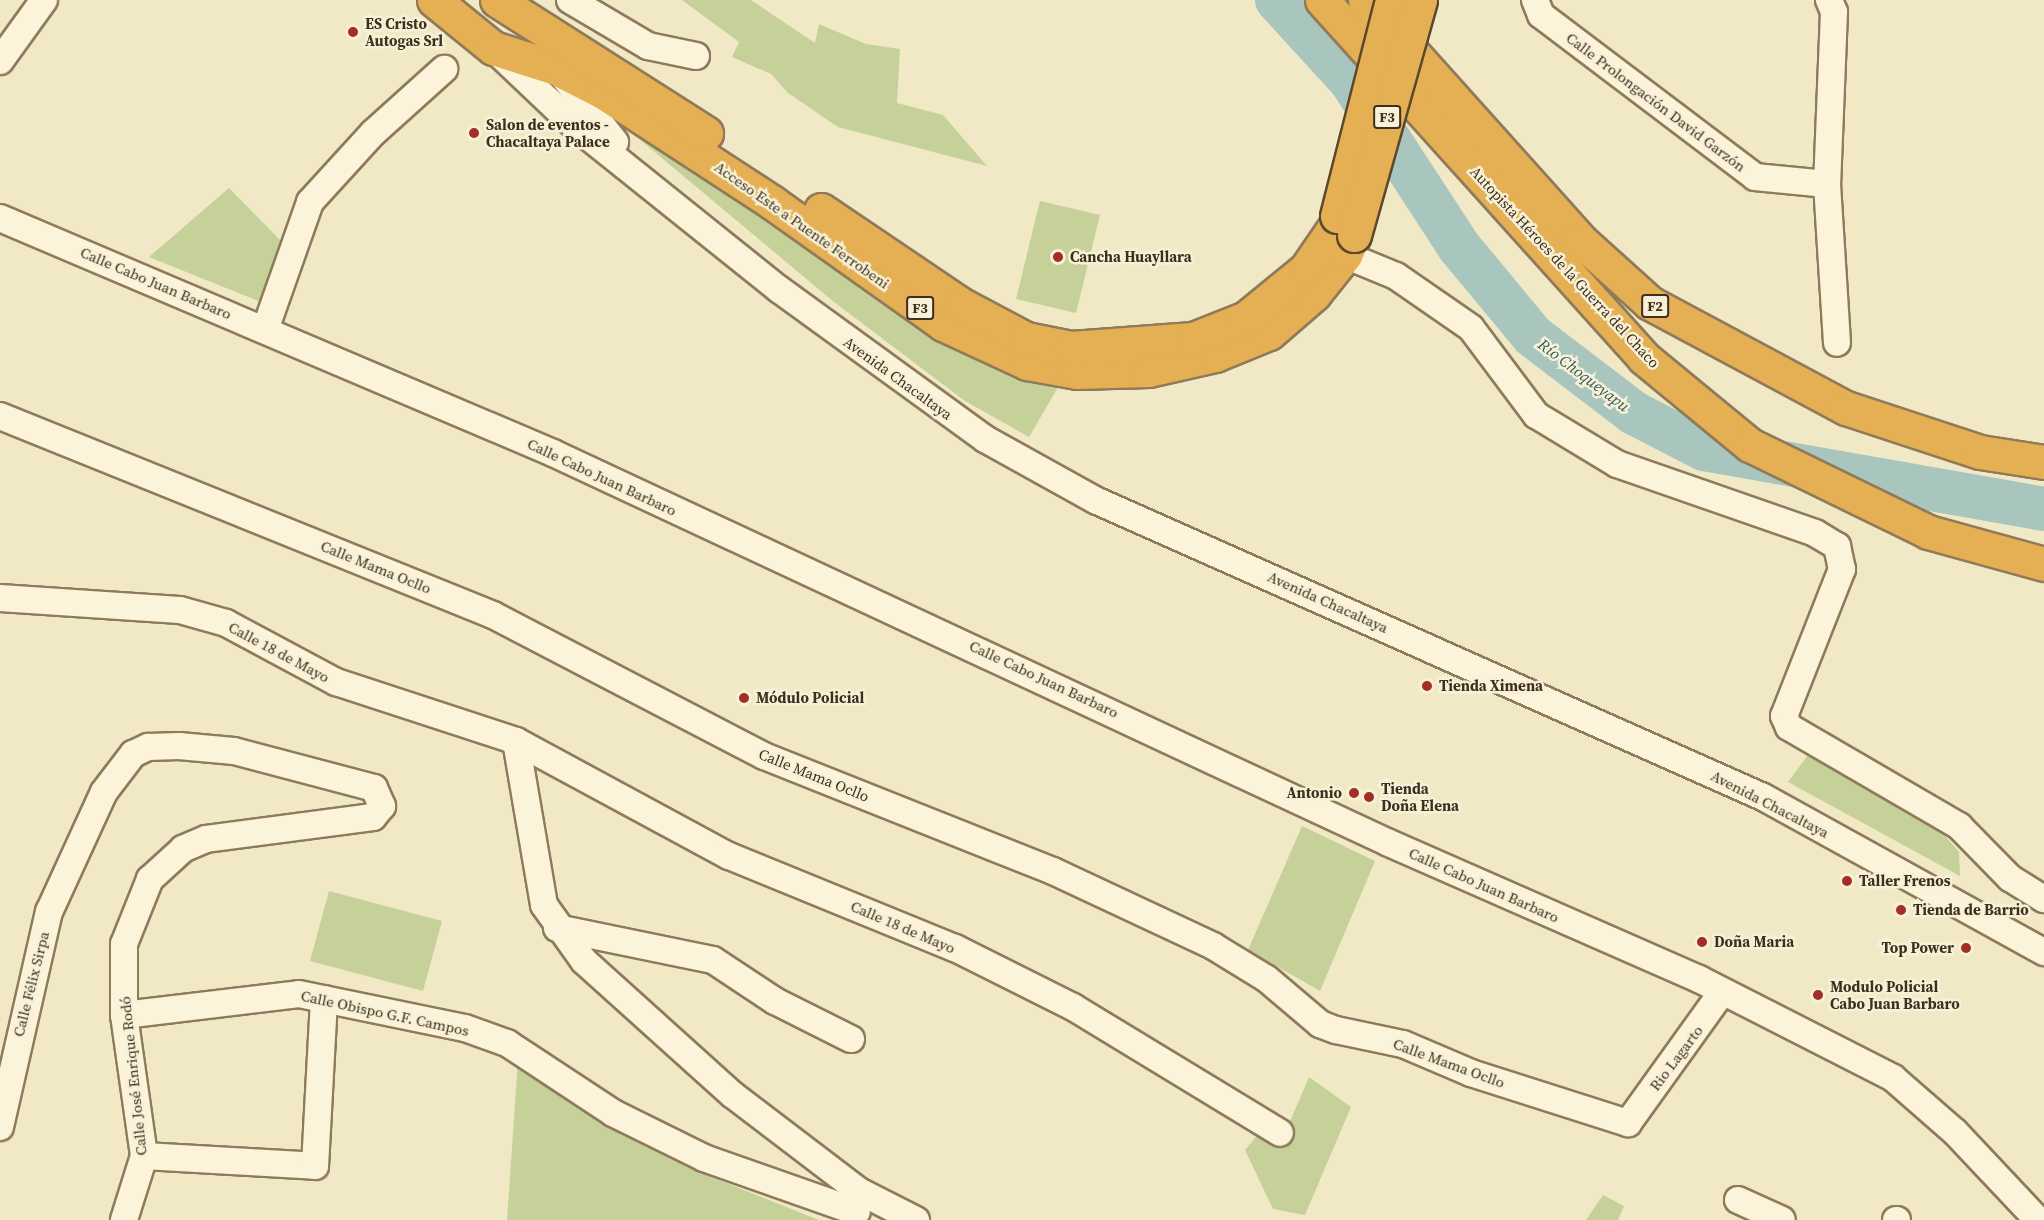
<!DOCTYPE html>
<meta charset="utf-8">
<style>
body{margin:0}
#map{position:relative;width:2044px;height:1220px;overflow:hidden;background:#f1e8c6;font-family:"Source Serif 4",serif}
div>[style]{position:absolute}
.green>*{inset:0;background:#c6d199}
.river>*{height:44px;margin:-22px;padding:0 22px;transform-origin:22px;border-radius:22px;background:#a8c5be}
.roads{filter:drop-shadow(2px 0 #8f7a5a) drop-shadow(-2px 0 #8f7a5a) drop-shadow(0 2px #8f7a5a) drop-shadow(0 -2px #8f7a5a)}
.minor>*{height:26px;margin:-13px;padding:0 13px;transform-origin:13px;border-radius:13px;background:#fbf4db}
.highway>*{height:33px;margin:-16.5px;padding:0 16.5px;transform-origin:16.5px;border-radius:16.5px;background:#e5af53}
.bridges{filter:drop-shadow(2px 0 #5c472e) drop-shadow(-2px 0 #5c472e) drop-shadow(0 2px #5c472e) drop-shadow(0 -2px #5c472e)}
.highway-bridge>*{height:33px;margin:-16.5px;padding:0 16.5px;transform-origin:16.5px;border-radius:16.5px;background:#e5af53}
.dots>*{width:16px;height:16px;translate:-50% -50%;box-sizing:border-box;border:3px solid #f8f1d7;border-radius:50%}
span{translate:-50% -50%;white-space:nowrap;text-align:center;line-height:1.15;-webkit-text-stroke:5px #f8f1d7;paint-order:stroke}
.shield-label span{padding:2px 4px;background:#f8f1d7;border:2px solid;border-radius:4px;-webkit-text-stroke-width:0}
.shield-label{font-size:14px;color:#3e301f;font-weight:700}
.poi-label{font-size:15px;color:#3e301f;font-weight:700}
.left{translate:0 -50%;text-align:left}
.right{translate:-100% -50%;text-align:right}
.street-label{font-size:15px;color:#3e301f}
.water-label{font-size:16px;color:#2d5e5f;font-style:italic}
</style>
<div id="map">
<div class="green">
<i style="clip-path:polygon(682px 0,751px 0,815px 43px,819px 24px,866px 44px,900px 49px,897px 103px,943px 115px,987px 166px,838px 127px,788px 93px,771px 74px,732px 57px,739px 42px)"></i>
<i style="clip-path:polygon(596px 103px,1061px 382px,1029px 437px,965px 401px,834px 302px)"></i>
<i style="clip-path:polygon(229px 188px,285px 245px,261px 302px,149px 257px)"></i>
<i style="clip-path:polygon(1040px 201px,1100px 215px,1076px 313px,1016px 299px)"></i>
<i style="clip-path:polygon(1808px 755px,1933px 822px,1959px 852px,1960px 876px,1788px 782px)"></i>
<i style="clip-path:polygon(1302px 826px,1375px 861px,1320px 991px,1248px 950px)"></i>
<i style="clip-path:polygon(329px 891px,442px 921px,423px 991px,310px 961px)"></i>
<i style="clip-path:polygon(518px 1060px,595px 1116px,706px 1175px,819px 1220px,507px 1220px)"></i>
<i style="clip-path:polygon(1309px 1077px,1351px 1107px,1305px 1215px,1273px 1209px,1245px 1150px,1260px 1132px,1280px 1145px)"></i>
<i style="clip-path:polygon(1603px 1195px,1624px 1206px,1618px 1220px,1586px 1220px)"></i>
</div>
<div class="river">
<i style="left:1277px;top:0;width:110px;rotate:47.6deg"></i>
<i style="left:1351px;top:81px;width:199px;rotate:56.9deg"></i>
<i style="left:1460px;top:248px;width:114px;rotate:50.3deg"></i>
<i style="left:1533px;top:336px;width:127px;rotate:37.3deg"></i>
<i style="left:1634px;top:413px;width:79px;rotate:27.2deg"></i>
<i style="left:1704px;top:449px;width:345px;rotate:10deg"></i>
</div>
<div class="roads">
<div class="minor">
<i style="left:570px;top:0;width:91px;rotate:30.5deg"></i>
<i style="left:648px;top:46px;width:49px;rotate:11.8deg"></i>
<i style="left:1535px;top:0;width:16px;rotate:68deg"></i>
<i style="left:1541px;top:15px;width:268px;rotate:37.1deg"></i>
<i style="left:1755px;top:177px;width:72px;rotate:5.6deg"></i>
<i style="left:1829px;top:0;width:13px;rotate:67deg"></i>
<i style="left:1834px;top:12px;width:172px;rotate:92.3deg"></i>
<i style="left:1827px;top:184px;width:159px;rotate:86.4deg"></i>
<i style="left:496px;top:51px;width:109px;rotate:43.5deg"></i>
<i style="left:575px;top:126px;width:263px;rotate:38.7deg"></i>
<i style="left:780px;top:290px;width:253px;rotate:36deg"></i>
<i style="left:985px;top:439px;width:126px;rotate:29deg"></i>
<i style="left:1095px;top:500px;width:731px;rotate:23.97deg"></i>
<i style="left:1763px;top:797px;width:321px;rotate:28.9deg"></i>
<i style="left:0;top:61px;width:75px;rotate:-54.2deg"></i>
<i style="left:558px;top:70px;width:92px;rotate:51.6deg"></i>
<i style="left:0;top:218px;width:601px;rotate:23.02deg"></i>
<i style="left:553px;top:453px;width:922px;rotate:25.01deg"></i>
<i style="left:1389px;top:843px;width:339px;rotate:23.7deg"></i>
<i style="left:1699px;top:979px;width:218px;rotate:27deg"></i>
<i style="left:1893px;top:1078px;width:82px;rotate:41.1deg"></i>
<i style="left:1955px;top:1132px;width:121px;rotate:46.7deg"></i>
<i style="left:1345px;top:255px;width:55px;rotate:22.4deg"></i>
<i style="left:1396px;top:276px;width:91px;rotate:34.7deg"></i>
<i style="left:1471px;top:328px;width:109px;rotate:53.2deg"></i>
<i style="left:1536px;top:415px;width:95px;rotate:31.2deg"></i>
<i style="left:1617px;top:464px;width:210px;rotate:19.2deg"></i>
<i style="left:1815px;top:533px;width:26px;rotate:31deg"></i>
<i style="left:1837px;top:546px;width:24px;rotate:78deg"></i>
<i style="left:1842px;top:569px;width:158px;rotate:111.5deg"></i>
<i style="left:1784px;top:716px;width:12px;rotate:66deg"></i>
<i style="left:1789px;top:727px;width:197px;rotate:30.2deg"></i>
<i style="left:1959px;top:826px;width:73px;rotate:45.6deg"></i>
<i style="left:2010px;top:878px;width:40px;rotate:32deg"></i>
<i style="left:265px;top:330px;width:136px;rotate:-70.6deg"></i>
<i style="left:310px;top:202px;width:93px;rotate:-47.6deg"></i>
<i style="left:373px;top:133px;width:96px;rotate:-42deg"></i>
<i style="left:0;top:416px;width:532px;rotate:21.98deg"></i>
<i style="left:493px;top:615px;width:305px;rotate:27.5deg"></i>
<i style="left:764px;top:756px;width:311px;rotate:21.7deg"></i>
<i style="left:1053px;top:871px;width:177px;rotate:25.1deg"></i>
<i style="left:1213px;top:946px;width:63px;rotate:31.4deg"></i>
<i style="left:1267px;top:979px;width:70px;rotate:40.3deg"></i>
<i style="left:1320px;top:1024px;width:17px;rotate:21deg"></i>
<i style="left:1336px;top:1030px;width:68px;rotate:11.8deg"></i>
<i style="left:1403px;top:1044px;width:74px;rotate:23.1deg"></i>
<i style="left:1471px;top:1073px;width:165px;rotate:17.7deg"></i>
<i style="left:1628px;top:1123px;width:161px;rotate:-54.3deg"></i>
<i style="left:0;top:598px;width:180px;rotate:3.8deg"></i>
<i style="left:180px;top:610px;width:48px;rotate:15.8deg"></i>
<i style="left:226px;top:623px;width:125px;rotate:28.2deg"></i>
<i style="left:336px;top:682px;width:189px;rotate:18.1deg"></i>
<i style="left:516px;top:741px;width:242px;rotate:28.4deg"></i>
<i style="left:729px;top:856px;width:244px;rotate:22.2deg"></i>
<i style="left:955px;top:948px;width:132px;rotate:26.6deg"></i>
<i style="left:1073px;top:1007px;width:242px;rotate:31.3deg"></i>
<i style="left:516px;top:741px;width:166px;rotate:80.3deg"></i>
<i style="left:544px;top:905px;width:69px;rotate:54.5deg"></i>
<i style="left:584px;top:961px;width:200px;rotate:42deg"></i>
<i style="left:733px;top:1095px;width:158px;rotate:37.3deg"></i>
<i style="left:859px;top:1191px;width:64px;rotate:27deg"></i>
<i style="left:557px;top:928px;width:159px;rotate:11.6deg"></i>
<i style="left:713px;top:960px;width:74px;rotate:33.5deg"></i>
<i style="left:775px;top:1001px;width:85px;rotate:26.6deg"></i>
<i style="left:124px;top:1015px;width:176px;rotate:-6.8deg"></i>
<i style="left:299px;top:994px;width:169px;rotate:11.6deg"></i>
<i style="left:465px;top:1028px;width:45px;rotate:19.7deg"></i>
<i style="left:507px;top:1043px;width:127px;rotate:33.4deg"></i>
<i style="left:613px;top:1113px;width:102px;rotate:26.3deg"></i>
<i style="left:704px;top:1158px;width:162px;rotate:19.4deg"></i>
<i style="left:0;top:1127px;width:221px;rotate:-77.2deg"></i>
<i style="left:49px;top:912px;width:132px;rotate:-65.4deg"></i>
<i style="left:104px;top:792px;width:48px;rotate:-52.7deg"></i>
<i style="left:133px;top:754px;width:17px;rotate:-25deg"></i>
<i style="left:148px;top:747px;width:31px;rotate:-2deg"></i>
<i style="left:179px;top:746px;width:55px;rotate:5.2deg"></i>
<i style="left:234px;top:751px;width:145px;rotate:14.8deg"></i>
<i style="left:374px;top:788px;width:20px;rotate:66deg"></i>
<i style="left:382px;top:806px;width:14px;rotate:129deg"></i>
<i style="left:373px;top:817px;width:168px;rotate:172.5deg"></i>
<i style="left:206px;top:839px;width:25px;rotate:157deg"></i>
<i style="left:183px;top:849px;width:45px;rotate:137.7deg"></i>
<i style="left:150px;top:879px;width:70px;rotate:111.8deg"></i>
<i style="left:124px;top:944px;width:71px;rotate:90deg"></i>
<i style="left:124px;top:1015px;width:142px;rotate:81.9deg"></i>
<i style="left:144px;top:1156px;width:67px;rotate:107.4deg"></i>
<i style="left:144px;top:1156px;width:171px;rotate:3.3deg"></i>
<i style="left:315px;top:1166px;width:167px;rotate:-86.9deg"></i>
<i style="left:1738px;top:1200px;width:48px;rotate:24.4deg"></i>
<i style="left:1896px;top:1220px;width:1px"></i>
</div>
<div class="highway">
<i style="left:434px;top:0;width:76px;rotate:39.1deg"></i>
<i style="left:493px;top:48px;width:66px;rotate:17.6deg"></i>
<i style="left:556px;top:68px;width:53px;rotate:27.1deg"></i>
<i style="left:603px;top:92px;width:203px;rotate:33.1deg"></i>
<i style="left:773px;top:203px;width:209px;rotate:35.4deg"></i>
<i style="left:943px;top:324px;width:93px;rotate:24.9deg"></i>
<i style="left:1027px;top:363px;width:51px;rotate:10.2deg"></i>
<i style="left:1077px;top:372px;width:72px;rotate:-1.6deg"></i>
<i style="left:1149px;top:370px;width:68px;rotate:-12.8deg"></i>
<i style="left:1215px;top:355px;width:58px;rotate:-22.2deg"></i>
<i style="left:1269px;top:333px;width:60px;rotate:-40.9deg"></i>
<i style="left:1314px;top:294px;width:50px;rotate:-51.5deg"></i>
<i style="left:1345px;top:255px;width:22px;rotate:-66deg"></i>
<i style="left:497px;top:0;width:248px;rotate:32.5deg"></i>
<i style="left:1322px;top:0;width:482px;rotate:48deg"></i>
<i style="left:1644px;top:358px;width:137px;rotate:39.4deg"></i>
<i style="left:1750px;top:445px;width:198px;rotate:26deg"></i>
<i style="left:1928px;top:532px;width:120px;rotate:15.4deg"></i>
<i style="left:1365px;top:0;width:322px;rotate:48.1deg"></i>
<i style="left:1580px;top:240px;width:94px;rotate:42deg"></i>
<i style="left:1650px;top:303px;width:222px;rotate:28.2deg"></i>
<i style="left:1846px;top:408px;width:141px;rotate:18.2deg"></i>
<i style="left:1980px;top:452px;width:65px;rotate:8.9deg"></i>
<i style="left:821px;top:210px;width:170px;rotate:34deg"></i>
<i style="left:962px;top:305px;width:72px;rotate:28deg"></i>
<i style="left:1026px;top:339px;width:46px;rotate:11.3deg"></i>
<i style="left:1071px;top:348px;width:122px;rotate:-4.2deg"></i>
<i style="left:1193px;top:339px;width:57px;rotate:-21.6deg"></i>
<i style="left:1246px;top:318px;width:77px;rotate:-39.2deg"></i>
<i style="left:1306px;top:269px;width:50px;rotate:-55.7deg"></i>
</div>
</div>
<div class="bridges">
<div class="highway-bridge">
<i style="left:1337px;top:216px;width:223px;rotate:-75.7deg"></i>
<i style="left:1354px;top:235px;width:244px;rotate:-74.3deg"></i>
</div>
</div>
<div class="dots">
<i style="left:353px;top:32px;background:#a22e26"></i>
<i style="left:474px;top:133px;background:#a22e26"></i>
<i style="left:1058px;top:257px;background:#a22e26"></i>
<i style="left:1427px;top:686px;background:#a22e26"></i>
<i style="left:744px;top:698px;background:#a22e26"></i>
<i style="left:1354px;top:793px;background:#a22e26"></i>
<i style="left:1369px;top:797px;background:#a22e26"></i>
<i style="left:1847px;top:881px;background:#a22e26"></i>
<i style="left:1901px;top:910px;background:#a22e26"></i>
<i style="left:1702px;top:942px;background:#a22e26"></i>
<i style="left:1966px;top:948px;background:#a22e26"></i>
<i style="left:1818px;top:995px;background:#a22e26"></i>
</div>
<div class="shield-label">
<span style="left:1387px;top:117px">F3</span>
<span style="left:1655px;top:306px">F2</span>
<span style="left:920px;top:308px">F3</span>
</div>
<div class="poi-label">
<span class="left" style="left:365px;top:32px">ES Cristo<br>Autogas Srl</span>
<span class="left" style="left:486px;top:133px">Salon de eventos -<br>Chacaltaya Palace</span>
<span class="left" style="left:1070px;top:257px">Cancha Huayllara</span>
<span class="left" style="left:1439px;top:686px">Tienda Ximena</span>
<span class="left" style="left:756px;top:698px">Módulo Policial</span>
<span class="left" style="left:1381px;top:797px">Tienda<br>Doña Elena</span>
<span class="right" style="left:1342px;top:793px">Antonio</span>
<span class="left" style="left:1859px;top:881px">Taller Frenos</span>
<span class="left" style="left:1913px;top:910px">Tienda de Barrio</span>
<span class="left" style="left:1714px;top:942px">Doña Maria</span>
<span class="right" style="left:1954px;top:948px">Top Power</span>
<span class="left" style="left:1830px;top:995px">Modulo Policial<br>Cabo Juan Barbaro</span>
</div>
<div class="street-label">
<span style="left:1656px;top:102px;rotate:37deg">Calle Prolongación David Garzón</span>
<span style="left:802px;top:225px;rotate:35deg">Acceso Este a Puente Ferrobeni</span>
<span style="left:1565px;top:267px;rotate:47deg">Autopista Héroes de la Guerra del Chaco</span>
<span style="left:156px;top:283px;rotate:23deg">Calle Cabo Juan Barbaro</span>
<span style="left:898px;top:378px;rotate:36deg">Avenida Chacaltaya</span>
<span style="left:602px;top:477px;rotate:25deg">Calle Cabo Juan Barbaro</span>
<span style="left:376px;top:567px;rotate:22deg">Calle Mama Ocllo</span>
<span style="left:1328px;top:602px;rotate:24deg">Avenida Chacaltaya</span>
<span style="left:279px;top:652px;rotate:28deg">Calle 18 de Mayo</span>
<span style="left:1044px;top:679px;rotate:25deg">Calle Cabo Juan Barbaro</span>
<span style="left:814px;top:775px;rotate:22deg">Calle Mama Ocllo</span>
<span style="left:1770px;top:804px;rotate:27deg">Avenida Chacaltaya</span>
<span style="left:1484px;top:885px;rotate:24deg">Calle Cabo Juan Barbaro</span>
<span style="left:903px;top:927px;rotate:23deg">Calle 18 de Mayo</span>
<span style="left:31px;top:984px;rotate:-76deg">Calle Félix Sirpa</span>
<span style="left:385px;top:1013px;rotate:12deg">Calle Obispo G.F. Campos</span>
<span style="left:1676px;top:1058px;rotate:-53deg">Rio Lagarto</span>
<span style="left:1449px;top:1063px;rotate:20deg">Calle Mama Ocllo</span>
<span style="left:133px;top:1076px;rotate:-96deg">Calle José Enrique Rodó</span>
</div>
<div class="water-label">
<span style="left:1584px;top:375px;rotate:37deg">Río Choqueyapu</span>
</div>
</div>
